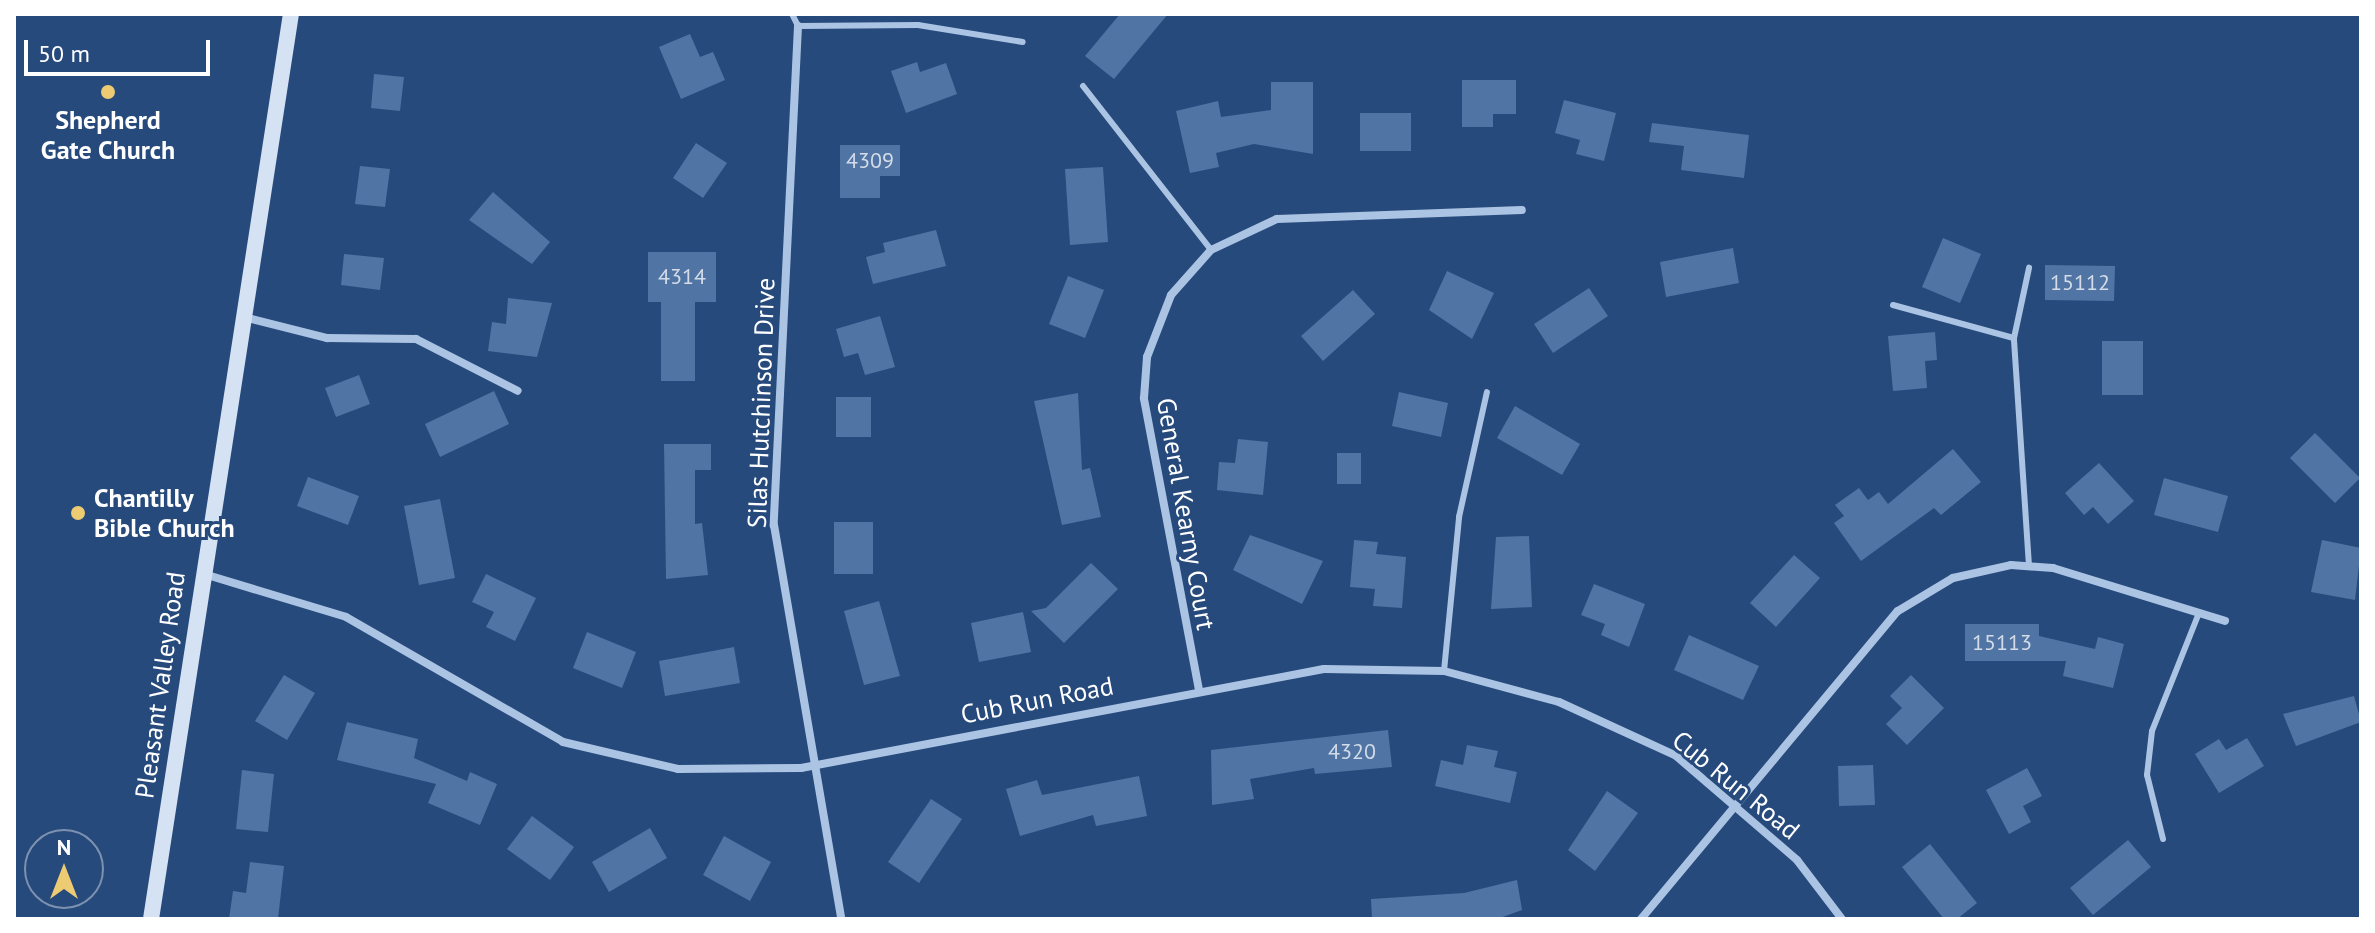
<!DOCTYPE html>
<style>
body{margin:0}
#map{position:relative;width:2375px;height:933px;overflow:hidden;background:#274a7c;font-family:"PT Sans",sans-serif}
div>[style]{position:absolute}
.building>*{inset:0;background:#5074a4}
.service>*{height:6px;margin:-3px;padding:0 3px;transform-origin:3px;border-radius:3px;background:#acc4e4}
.minor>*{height:8px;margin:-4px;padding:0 4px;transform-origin:4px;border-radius:4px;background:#acc4e4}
.secondary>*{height:16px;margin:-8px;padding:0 8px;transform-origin:8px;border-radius:8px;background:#d5e2f4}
.dots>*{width:22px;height:22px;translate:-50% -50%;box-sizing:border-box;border:4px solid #274a7c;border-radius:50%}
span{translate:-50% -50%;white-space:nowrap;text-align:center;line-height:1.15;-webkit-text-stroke:6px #274a7c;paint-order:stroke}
.number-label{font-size:22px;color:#d3dce8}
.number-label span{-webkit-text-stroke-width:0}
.poi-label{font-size:26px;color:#fff;font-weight:700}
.left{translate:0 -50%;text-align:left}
.street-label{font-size:26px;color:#fff}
.frame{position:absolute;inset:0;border:16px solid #fff;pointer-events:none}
.north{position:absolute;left:24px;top:829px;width:80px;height:80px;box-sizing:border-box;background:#274a7c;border:2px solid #7d92b0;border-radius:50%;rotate:0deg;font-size:22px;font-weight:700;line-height:32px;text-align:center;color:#fff}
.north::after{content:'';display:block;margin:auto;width:28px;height:36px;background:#eccb72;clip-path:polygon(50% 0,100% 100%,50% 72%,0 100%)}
.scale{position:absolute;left:24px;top:40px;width:186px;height:36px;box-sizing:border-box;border:4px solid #fff;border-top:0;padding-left:10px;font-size:24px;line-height:28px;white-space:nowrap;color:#fff;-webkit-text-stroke:6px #274a7c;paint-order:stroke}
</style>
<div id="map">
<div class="building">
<i style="clip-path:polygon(1120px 14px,1168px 14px,1114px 79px,1085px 56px)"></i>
<i style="clip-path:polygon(690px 34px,700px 57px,713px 52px,725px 80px,681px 99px,659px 47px)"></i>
<i style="clip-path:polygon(917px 62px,920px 72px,946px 63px,957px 94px,906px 113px,891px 71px)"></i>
<i style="clip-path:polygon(374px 74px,404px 77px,400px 111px,371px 108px)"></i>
<i style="clip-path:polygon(1462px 80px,1516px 80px,1516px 114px,1493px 114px,1493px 127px,1462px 127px)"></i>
<i style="clip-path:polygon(1271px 82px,1313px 82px,1313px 154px,1254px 144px,1216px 153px,1219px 167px,1190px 173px,1176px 111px,1218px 101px,1221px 117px,1271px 110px)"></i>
<i style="clip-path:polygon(1564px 100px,1616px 113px,1604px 161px,1576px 154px,1580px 140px,1555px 133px)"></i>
<i style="clip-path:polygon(1360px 113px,1411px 113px,1411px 151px,1360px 151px)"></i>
<i style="clip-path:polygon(1652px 123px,1749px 135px,1744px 178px,1681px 170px,1684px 146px,1649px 142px)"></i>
<i style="clip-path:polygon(696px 143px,727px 163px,703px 198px,673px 178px)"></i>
<i style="clip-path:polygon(840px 145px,900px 145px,900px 176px,880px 176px,880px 198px,840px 198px)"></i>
<i style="clip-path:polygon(360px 166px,390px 169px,385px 207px,355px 204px)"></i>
<i style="clip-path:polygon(1103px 167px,1108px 242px,1070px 245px,1065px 169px)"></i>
<i style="clip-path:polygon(493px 192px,550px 242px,532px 264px,469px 220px)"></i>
<i style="clip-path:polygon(936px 230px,946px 266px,873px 284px,866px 257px,885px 252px,883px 243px)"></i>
<i style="clip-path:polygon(1943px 238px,1981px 254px,1960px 303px,1922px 287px)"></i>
<i style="clip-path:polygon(1733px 248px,1739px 283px,1666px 297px,1660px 262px)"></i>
<i style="clip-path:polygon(648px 252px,716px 252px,716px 302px,695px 302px,695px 381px,661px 381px,661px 302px,648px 302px)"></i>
<i style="clip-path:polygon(344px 254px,384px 258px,380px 290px,341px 285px)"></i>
<i style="clip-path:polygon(2045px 265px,2115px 266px,2114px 301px,2045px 300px)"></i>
<i style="clip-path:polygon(1447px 271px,1494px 293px,1472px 339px,1429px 310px)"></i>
<i style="clip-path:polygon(1068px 276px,1104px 290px,1085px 338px,1049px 324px)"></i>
<i style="clip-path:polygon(1589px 288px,1608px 316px,1553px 353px,1534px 324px)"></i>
<i style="clip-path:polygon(1353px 290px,1375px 314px,1323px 361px,1301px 336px)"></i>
<i style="clip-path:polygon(508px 298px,552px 303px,537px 357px,488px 351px,492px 322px,506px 324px)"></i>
<i style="clip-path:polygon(880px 316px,895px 367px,865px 375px,858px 353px,844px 357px,836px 329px)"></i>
<i style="clip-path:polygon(1935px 332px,1937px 360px,1925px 361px,1927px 388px,1893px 391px,1888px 336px)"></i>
<i style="clip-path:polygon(2102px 341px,2143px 341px,2143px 395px,2102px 395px)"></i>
<i style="clip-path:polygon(359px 375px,370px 404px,336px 417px,325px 388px)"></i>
<i style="clip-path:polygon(494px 391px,509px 424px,440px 457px,425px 424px)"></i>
<i style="clip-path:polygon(1399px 392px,1448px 403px,1441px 437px,1392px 426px)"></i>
<i style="clip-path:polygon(1078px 393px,1082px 470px,1090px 468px,1101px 517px,1062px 525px,1034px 401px)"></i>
<i style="clip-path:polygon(836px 397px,871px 397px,871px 437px,836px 437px)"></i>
<i style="clip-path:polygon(1515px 406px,1580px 444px,1562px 475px,1497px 438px)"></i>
<i style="clip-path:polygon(2315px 433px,2360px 478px,2335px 503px,2290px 458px)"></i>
<i style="clip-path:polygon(1238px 439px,1268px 442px,1263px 495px,1217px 490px,1219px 462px,1235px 463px)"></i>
<i style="clip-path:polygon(664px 444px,711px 444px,711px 470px,695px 470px,695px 524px,702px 523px,708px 575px,666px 579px)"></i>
<i style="clip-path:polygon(1953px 449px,1981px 482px,1941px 515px,1934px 508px,1861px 561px,1834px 523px,1844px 516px,1835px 505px,1859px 488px,1868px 500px,1879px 492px,1888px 504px)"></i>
<i style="clip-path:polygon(1337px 453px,1361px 453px,1361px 484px,1337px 484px)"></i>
<i style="clip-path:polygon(2099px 463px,2134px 501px,2108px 524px,2093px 507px,2084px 515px,2065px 493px)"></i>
<i style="clip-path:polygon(308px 477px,359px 496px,348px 525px,297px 506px)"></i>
<i style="clip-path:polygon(2164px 478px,2228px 496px,2218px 532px,2154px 515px)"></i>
<i style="clip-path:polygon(440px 499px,455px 578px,419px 585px,404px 506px)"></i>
<i style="clip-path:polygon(834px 522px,873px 522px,873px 574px,834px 574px)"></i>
<i style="clip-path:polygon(1250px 535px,1323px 561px,1302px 604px,1233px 570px)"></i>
<i style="clip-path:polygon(1529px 536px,1532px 607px,1491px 609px,1496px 537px)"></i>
<i style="clip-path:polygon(1354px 540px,1378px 542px,1376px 554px,1406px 557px,1402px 608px,1373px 606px,1375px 589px,1350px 587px)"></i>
<i style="clip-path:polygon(2322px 540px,2361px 548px,2355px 600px,2311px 592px)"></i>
<i style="clip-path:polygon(1794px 555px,1820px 578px,1776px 627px,1750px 603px)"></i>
<i style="clip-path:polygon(1091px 563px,1118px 589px,1064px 643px,1031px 611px,1046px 608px)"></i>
<i style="clip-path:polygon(486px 574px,536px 598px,515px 641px,486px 627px,494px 612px,472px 602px)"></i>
<i style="clip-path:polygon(1594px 584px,1645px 604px,1629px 647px,1601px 635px,1605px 624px,1581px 615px)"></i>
<i style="clip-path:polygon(879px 601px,900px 676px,864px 685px,844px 611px)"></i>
<i style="clip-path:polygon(1023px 612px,1031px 652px,979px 662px,971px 623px)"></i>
<i style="clip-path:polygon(1965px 624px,2039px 624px,2039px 636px,2095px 649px,2098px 637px,2124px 644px,2113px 688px,2063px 676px,2066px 661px,1965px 661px)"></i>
<i style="clip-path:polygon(587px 632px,636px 652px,622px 688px,573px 668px)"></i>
<i style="clip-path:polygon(1689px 635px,1759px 666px,1743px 700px,1674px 670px)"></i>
<i style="clip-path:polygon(734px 647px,740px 683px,665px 696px,659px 661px)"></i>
<i style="clip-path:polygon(284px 675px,315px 693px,287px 740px,255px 721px)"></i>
<i style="clip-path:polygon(1911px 675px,1944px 708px,1907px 745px,1886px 724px,1902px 708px,1890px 696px)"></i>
<i style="clip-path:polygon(2354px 696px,2361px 722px,2296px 746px,2283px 714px)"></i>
<i style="clip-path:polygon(347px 722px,418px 739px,414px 758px,467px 781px,470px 772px,497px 784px,480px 825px,428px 803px,436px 784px,337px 760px)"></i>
<i style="clip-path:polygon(1388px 730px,1392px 767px,1315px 774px,1314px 768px,1250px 779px,1254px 799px,1212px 805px,1211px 750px)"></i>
<i style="clip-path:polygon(2247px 738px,2264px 766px,2219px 793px,2195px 754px,2219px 739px,2226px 750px)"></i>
<i style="clip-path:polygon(1467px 745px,1498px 751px,1494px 767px,1517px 772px,1510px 803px,1435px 786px,1441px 760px,1463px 765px)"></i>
<i style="clip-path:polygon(1873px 765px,1875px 805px,1839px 806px,1838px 766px)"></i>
<i style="clip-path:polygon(2027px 768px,2042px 796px,2023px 806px,2031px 822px,2009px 834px,1986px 790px)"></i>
<i style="clip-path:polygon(242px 770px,274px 774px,268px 832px,236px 829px)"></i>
<i style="clip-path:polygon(1139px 776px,1147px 816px,1096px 826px,1093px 815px,1020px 836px,1006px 789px,1037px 780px,1042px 795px)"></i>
<i style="clip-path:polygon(1607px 791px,1638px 813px,1595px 871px,1568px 850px)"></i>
<i style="clip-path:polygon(931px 799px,962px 819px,919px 883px,888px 862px)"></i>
<i style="clip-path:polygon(532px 816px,574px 847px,550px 880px,507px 849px)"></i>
<i style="clip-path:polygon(650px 828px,667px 858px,609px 892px,592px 862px)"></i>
<i style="clip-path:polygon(724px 836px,771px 862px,750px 901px,703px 875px)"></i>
<i style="clip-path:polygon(2128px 840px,2151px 867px,2093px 915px,2070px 888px)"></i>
<i style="clip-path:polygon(1930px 844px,1977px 903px,1957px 919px,1944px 919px,1902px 867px)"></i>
<i style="clip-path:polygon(250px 862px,284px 866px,278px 919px,229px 919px,233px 891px,246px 893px)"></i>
<i style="clip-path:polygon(1517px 880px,1522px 910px,1497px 919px,1372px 919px,1371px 899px,1464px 893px)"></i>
</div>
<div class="service">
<i style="left:792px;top:14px;width:13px;rotate:63deg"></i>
<i style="left:798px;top:26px;width:120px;rotate:-0.5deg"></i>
<i style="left:918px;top:25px;width:106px;rotate:9.2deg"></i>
<i style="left:1083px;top:86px;width:208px;rotate:52deg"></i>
<i style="left:1893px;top:305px;width:125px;rotate:15.3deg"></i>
<i style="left:2029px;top:566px;width:228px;rotate:-93.8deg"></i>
<i style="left:2014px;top:338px;width:72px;rotate:-77.9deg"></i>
<i style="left:1444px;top:671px;width:155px;rotate:-84.4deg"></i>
<i style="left:1459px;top:517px;width:128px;rotate:-77.4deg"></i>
<i style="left:2163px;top:839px;width:66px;rotate:-104deg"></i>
<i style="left:2147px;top:775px;width:44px;rotate:-83.5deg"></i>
<i style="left:2152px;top:731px;width:127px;rotate:-68.3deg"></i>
</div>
<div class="minor">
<i style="left:798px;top:26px;width:500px;rotate:92.8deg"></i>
<i style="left:774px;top:525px;width:400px;rotate:80.3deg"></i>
<i style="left:244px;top:317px;width:86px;rotate:14.2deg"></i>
<i style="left:327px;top:338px;width:89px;rotate:0.6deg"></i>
<i style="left:416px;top:339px;width:114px;rotate:27deg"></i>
<i style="left:204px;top:574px;width:148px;rotate:16.8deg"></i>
<i style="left:346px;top:617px;width:250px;rotate:29.9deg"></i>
<i style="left:563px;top:742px;width:118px;rotate:13.2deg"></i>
<i style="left:678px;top:769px;width:123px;rotate:-0.5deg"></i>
<i style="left:801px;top:768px;width:532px;rotate:-10.72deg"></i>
<i style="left:1324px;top:669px;width:120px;rotate:1deg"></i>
<i style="left:1444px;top:671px;width:119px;rotate:15.1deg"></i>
<i style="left:1559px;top:702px;width:128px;rotate:24.6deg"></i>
<i style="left:1675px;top:755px;width:161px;rotate:40.7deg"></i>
<i style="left:1797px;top:860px;width:74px;rotate:52.7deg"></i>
<i style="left:1199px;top:690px;width:297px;rotate:-100.7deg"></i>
<i style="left:1144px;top:398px;width:41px;rotate:-85.8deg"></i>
<i style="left:1147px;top:357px;width:66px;rotate:-68.8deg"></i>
<i style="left:1171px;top:295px;width:60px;rotate:-48.4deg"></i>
<i style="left:1211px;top:250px;width:73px;rotate:-25.2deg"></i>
<i style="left:1277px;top:219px;width:245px;rotate:-2.1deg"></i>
<i style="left:1641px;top:919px;width:401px;rotate:-50.2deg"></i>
<i style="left:1898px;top:611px;width:64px;rotate:-31deg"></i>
<i style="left:1953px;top:578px;width:59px;rotate:-12.6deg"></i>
<i style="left:2011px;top:565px;width:42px;rotate:4.1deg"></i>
<i style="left:2053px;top:568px;width:180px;rotate:17.1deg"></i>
</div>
<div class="secondary">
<i style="left:151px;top:919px;width:916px;rotate:-81.21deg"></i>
</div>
<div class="dots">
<i style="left:108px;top:92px;background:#eccb72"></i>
<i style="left:78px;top:513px;background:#eccb72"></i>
</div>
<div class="number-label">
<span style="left:870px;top:161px">4309</span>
<span style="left:682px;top:277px">4314</span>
<span style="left:2080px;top:283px">15112</span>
<span style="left:2002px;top:643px">15113</span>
<span style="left:1352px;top:752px">4320</span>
</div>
<div class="poi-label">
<span style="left:108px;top:135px">Shepherd<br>Gate Church</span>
<span class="left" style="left:94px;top:513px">Chantilly<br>Bible Church</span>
</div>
<div class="street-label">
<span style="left:761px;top:403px;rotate:-88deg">Silas Hutchinson Drive</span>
<span style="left:1186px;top:514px;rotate:80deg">General Kearny Court</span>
<span style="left:160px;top:685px;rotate:-82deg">Pleasant Valley Road</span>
<span style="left:1037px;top:700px;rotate:-11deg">Cub Run Road</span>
<span style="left:1736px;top:785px;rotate:39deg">Cub Run Road</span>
</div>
<div class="frame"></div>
<div class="north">N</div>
<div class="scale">50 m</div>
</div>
